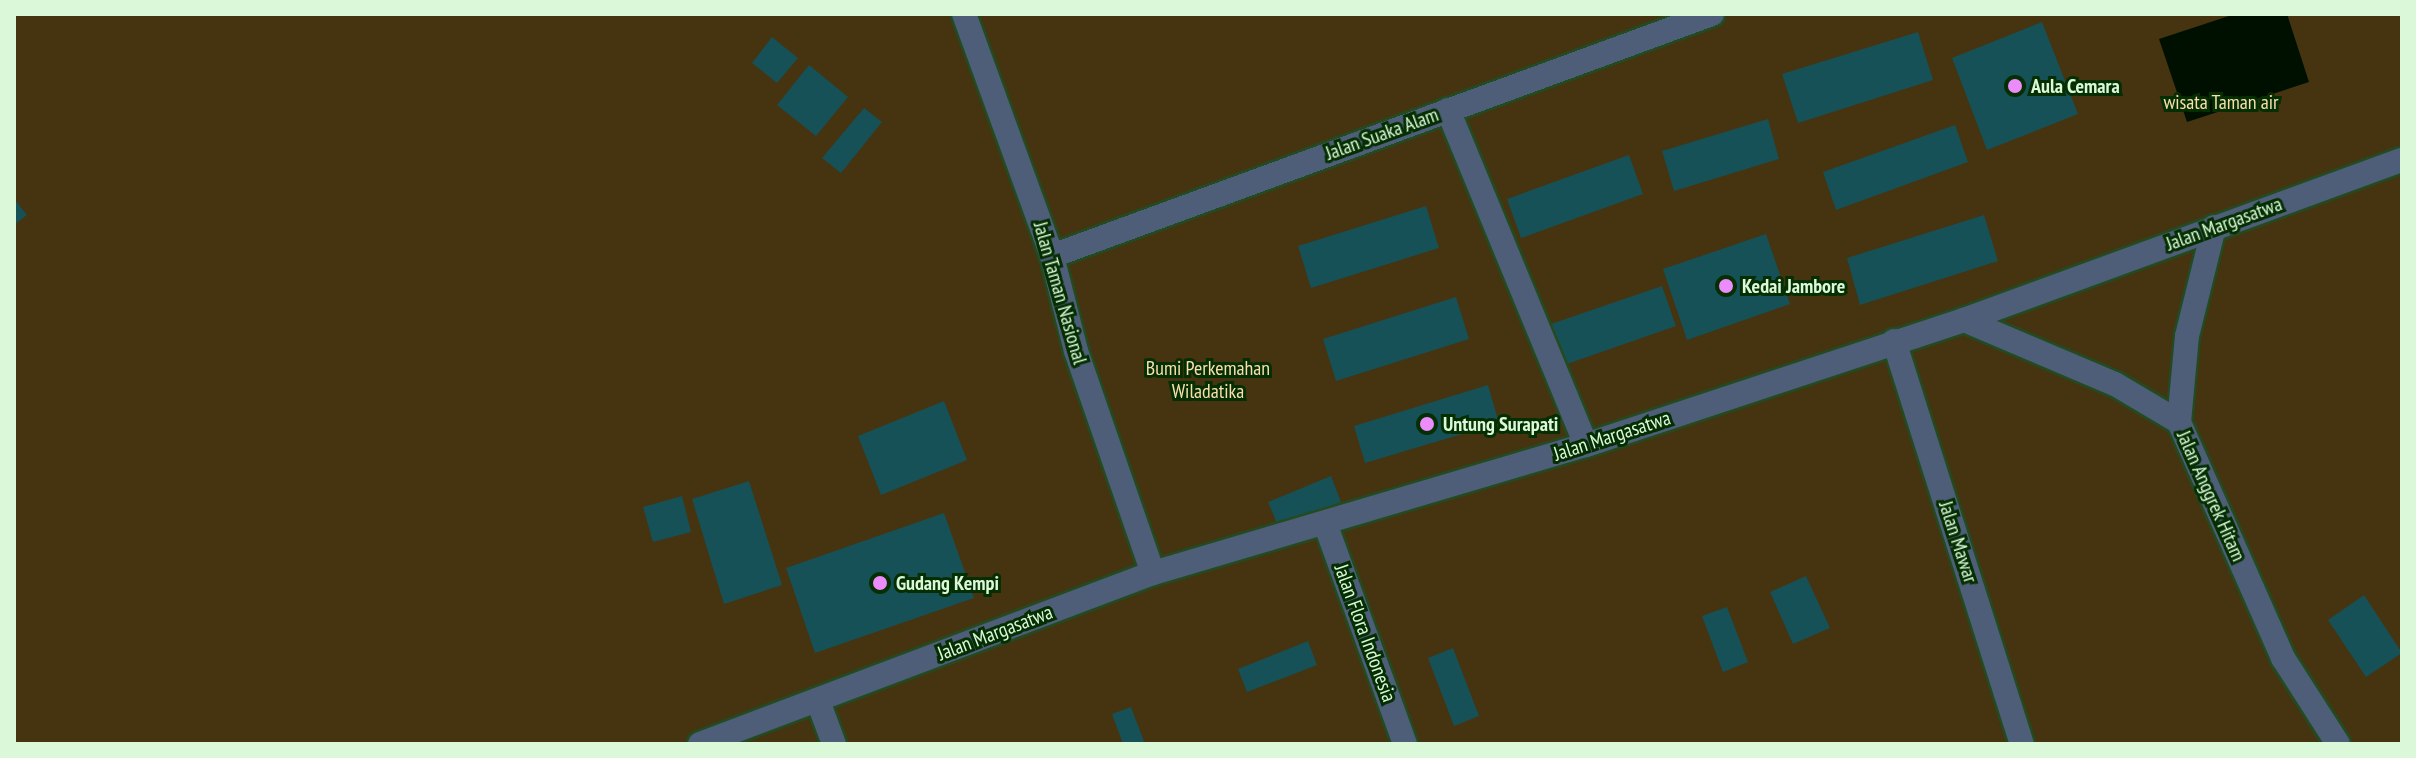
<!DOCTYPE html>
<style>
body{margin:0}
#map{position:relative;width:2416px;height:758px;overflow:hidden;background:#052f03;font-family:"PT Sans Narrow",sans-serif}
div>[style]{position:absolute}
.green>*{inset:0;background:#463410}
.water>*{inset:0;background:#001000}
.building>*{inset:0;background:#155156}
.roads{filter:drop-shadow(2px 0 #234b21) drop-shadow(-2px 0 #234b21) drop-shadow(0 2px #234b21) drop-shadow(0 -2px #234b21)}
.minor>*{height:24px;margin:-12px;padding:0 12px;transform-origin:12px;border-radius:12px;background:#4e5d78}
.dots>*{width:22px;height:22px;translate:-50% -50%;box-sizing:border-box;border:4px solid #052f03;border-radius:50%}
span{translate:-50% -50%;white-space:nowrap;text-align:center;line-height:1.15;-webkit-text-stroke:6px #052f03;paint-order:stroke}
.poi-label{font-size:20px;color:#dbf8d8;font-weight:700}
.left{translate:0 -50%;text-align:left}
.park-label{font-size:20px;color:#fadeac}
.street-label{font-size:20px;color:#dbf8d8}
.frame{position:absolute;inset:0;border:16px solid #dbf8d8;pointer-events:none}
</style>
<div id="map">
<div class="green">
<i style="clip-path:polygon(14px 14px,2402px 14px,2402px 744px,14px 744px)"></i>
</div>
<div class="water">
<i style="clip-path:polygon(2235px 14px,2287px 14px,2309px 82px,2187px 122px,2159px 39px)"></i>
</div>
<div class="building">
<i style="clip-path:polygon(2042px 22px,2078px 114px,1987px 150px,1952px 58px)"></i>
<i style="clip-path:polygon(1918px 32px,1933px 80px,1798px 123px,1782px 74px)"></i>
<i style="clip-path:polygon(772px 37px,798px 58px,777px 83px,752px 63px)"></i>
<i style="clip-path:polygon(809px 65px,848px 97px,816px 136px,777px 105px)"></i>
<i style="clip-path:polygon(864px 108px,882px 122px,841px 173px,822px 158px)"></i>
<i style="clip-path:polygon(1768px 119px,1779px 159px,1674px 191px,1662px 151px)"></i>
<i style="clip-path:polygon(1955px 125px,1968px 162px,1836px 210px,1823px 172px)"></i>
<i style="clip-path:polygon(1629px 155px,1643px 194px,1521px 238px,1507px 199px)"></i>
<i style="clip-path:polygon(14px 199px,27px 215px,14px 225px)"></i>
<i style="clip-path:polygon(1426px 206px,1439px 248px,1311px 288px,1298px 246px)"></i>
<i style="clip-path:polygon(1984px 215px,1998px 261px,1860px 305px,1847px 258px)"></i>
<i style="clip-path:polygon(1766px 234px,1790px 304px,1687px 340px,1663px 269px)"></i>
<i style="clip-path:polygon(1662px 286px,1676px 326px,1564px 365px,1551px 324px)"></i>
<i style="clip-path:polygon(1456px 297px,1469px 339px,1336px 381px,1323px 339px)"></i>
<i style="clip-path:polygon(1488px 385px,1499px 423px,1365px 463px,1354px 426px)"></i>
<i style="clip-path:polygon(944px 401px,967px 460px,881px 495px,858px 436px)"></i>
<i style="clip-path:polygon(1331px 476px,1341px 502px,1279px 528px,1268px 502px)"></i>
<i style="clip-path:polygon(749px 481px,782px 585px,724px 604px,692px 499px)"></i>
<i style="clip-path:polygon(682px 496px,691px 532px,653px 542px,643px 507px)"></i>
<i style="clip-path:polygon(944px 513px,974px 598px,815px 653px,786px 568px)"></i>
<i style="clip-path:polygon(1806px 576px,1830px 628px,1793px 644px,1770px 592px)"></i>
<i style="clip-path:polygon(2364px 595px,2402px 653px,2366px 677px,2328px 620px)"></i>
<i style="clip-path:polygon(1727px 607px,1748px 662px,1723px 672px,1702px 616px)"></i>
<i style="clip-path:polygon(1308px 641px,1317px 665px,1247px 692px,1238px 669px)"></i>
<i style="clip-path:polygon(1453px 648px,1479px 716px,1454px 726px,1428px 658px)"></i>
<i style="clip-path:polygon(1131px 707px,1145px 744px,1123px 744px,1112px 714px)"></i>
</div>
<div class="roads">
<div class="minor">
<i style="left:964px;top:14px;width:258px;rotate:70deg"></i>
<i style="left:1052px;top:256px;width:98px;rotate:75.8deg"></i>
<i style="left:1076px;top:351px;width:235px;rotate:70.9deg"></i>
<i style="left:1448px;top:110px;width:362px;rotate:67.6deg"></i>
<i style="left:2214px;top:227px;width:112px;rotate:103.9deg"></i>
<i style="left:2187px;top:336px;width:86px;rotate:95.3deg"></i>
<i style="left:2179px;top:422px;width:258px;rotate:66.2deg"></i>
<i style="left:2283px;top:658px;width:102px;rotate:57.4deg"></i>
<i style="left:1052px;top:256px;width:703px;rotate:-20.14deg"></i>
<i style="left:1964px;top:320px;width:164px;rotate:23deg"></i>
<i style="left:2115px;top:384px;width:74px;rotate:30.7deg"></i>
<i style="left:1894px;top:341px;width:423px;rotate:72.4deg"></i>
<i style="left:1325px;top:523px;width:235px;rotate:70.1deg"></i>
<i style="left:818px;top:701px;width:46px;rotate:69.6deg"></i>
<i style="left:700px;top:744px;width:484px;rotate:-20.7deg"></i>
<i style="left:1153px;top:573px;width:452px;rotate:-16.5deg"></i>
<i style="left:1586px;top:445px;width:398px;rotate:-18.3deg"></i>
<i style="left:1964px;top:320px;width:466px;rotate:-20.1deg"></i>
</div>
</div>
<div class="dots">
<i style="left:2015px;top:86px;background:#ec8cfb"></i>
<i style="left:1726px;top:286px;background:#ec8cfb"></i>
<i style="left:1427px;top:424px;background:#ec8cfb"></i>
<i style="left:880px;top:583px;background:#ec8cfb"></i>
</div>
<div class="poi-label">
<span class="left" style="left:2031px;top:86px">Aula Cemara</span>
<span class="left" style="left:1742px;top:286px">Kedai Jambore</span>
<span class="left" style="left:1443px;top:424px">Untung Surapati</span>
<span class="left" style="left:896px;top:583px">Gudang Kempi</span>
</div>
<div class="park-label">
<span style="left:2221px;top:102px">wisata Taman air</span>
<span style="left:1208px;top:380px">Bumi Perkemahan<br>Wiladatika</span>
</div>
<div class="street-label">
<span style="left:1382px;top:134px;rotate:-20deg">Jalan Suaka Alam</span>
<span style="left:2224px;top:224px;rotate:-20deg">Jalan Margasatwa</span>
<span style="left:1060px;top:293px;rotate:74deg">Jalan Taman Nasional</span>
<span style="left:1612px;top:436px;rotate:-18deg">Jalan Margasatwa</span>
<span style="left:2211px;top:496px;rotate:66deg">Jalan Anggrek Hitam</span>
<span style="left:1958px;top:542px;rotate:72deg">Jalan Mawar</span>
<span style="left:995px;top:633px;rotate:-21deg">Jalan Margasatwa</span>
<span style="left:1365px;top:633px;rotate:70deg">Jalan Flora Indonesia</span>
</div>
<div class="frame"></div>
</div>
